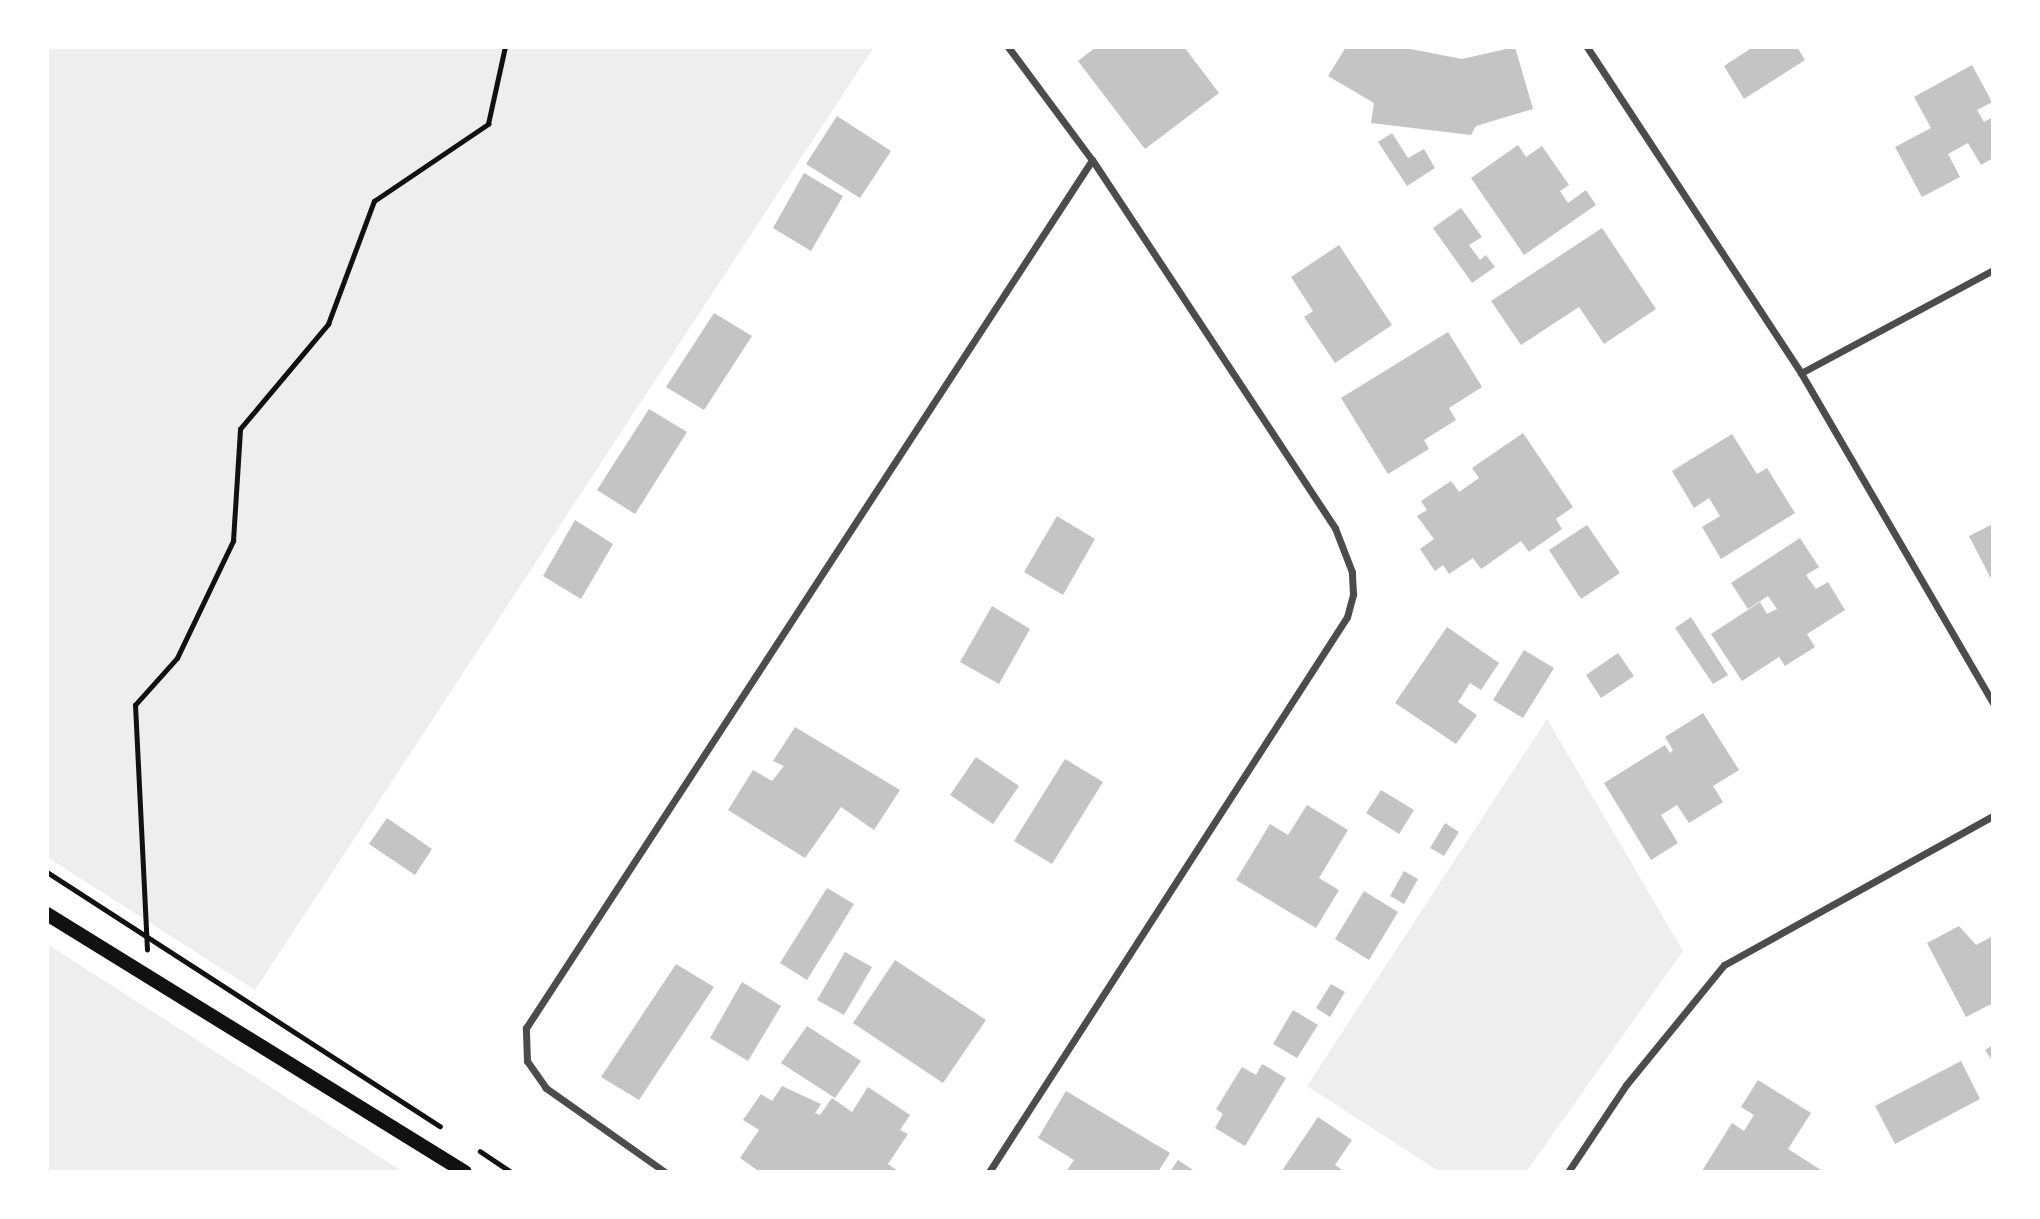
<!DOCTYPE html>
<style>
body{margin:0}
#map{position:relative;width:2040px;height:1219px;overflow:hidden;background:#fff;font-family:"Nunito Sans",sans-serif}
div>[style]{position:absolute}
.green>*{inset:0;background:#eee}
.building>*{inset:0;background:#c4c4c4}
.path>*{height:4.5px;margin:-2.25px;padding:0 2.25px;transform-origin:2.25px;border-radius:2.25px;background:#111}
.minor>*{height:7px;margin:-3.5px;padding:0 3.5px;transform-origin:3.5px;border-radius:3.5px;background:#4c4c4c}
.secondary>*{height:14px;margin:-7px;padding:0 7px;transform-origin:7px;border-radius:7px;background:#111}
span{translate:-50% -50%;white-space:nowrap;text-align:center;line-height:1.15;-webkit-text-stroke:6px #fff;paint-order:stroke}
.frame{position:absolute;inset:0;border:49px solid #fff;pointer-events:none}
</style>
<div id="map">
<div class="green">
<i style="clip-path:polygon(47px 47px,874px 47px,255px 990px,47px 857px)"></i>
<i style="clip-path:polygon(1547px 719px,1683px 951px,1526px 1172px,1440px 1172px,1307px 1086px)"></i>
<i style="clip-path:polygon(47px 944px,403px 1172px,47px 1172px)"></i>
</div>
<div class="building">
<i style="clip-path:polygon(1096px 47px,1184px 47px,1219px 93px,1145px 149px,1078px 61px)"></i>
<i style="clip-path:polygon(1346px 47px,1400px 47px,1462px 59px,1515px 47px,1533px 109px,1476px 126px,1471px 135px,1371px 123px,1374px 103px,1328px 76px)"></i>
<i style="clip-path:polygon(1753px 47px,1797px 47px,1805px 60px,1744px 99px,1724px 66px)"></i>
<i style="clip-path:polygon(1972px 65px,1992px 102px,1977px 110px,1984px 122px,1993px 117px,1993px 158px,1981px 165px,1968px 143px,1948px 154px,1960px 177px,1922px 197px,1895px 147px,1931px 128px,1914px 97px)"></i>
<i style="clip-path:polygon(837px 116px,891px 151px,860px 198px,806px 164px)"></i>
<i style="clip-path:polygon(1392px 133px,1408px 158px,1424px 149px,1435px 168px,1407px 186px,1378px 142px)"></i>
<i style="clip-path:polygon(1518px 145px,1526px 157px,1542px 146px,1569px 185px,1560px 191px,1568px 203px,1586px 190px,1596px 205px,1524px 255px,1471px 178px)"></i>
<i style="clip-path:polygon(804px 173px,843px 196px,811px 251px,773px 228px)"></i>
<i style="clip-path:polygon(1461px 208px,1482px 237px,1469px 245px,1480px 260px,1486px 255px,1495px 267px,1472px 283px,1433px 228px)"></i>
<i style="clip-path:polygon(1602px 228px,1656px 309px,1604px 344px,1579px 307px,1521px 345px,1491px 301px)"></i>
<i style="clip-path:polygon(1339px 245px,1392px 325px,1335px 363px,1304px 317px,1313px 311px,1291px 277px)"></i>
<i style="clip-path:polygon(714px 313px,752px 336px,704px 410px,666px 387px)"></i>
<i style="clip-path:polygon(1448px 332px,1482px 387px,1449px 408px,1456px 420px,1424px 440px,1429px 449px,1388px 474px,1341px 398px)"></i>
<i style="clip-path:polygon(649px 409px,687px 432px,635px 514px,597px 490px)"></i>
<i style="clip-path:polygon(1523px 433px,1573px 507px,1556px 519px,1562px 529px,1529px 552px,1521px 541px,1481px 569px,1473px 558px,1449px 574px,1443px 565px,1435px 571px,1420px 549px,1434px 539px,1417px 516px,1427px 510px,1421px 501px,1451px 481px,1459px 492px,1479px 478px,1472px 468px)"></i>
<i style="clip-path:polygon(1732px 434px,1757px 474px,1767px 468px,1795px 513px,1721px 559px,1702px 527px,1720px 516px,1709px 498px,1694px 508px,1672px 471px)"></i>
<i style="clip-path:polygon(1057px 516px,1095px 539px,1063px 595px,1024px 572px)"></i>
<i style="clip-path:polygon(575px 520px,613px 544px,581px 599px,543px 576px)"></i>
<i style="clip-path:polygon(1993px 524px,1993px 576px,1990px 577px,1969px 536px)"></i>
<i style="clip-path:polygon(1587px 525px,1620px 573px,1581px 599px,1549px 550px)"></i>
<i style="clip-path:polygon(1800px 538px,1819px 567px,1806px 575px,1816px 589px,1828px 582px,1845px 610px,1807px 634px,1815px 647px,1785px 666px,1779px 657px,1742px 681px,1711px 634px,1760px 602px,1767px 614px,1777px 609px,1768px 596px,1748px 609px,1731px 583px)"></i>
<i style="clip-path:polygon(992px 606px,1030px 629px,999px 684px,960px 662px)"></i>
<i style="clip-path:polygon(1691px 617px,1728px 675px,1713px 684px,1675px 628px)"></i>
<i style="clip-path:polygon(1447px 627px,1499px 663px,1481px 690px,1470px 683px,1458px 702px,1477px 715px,1456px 744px,1395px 703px)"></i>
<i style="clip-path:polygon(1524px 650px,1554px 668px,1523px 718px,1493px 700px)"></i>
<i style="clip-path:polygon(1618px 653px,1634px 676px,1601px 698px,1586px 675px)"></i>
<i style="clip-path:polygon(1703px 713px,1739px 770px,1713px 786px,1723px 802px,1689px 823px,1677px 805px,1661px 815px,1678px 843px,1651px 860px,1604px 783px,1665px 745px,1670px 753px,1673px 750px,1665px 737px)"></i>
<i style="clip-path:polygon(795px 727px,900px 790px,874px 830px,841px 807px,805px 858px,728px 810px,753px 770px,772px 781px,784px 766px,773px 761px)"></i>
<i style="clip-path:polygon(976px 757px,1019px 786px,993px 824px,950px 795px)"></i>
<i style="clip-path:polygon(1065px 759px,1103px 782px,1052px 864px,1014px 841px)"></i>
<i style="clip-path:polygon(1381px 790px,1414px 810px,1399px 834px,1366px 813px)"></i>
<i style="clip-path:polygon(1307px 805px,1348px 830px,1319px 878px,1339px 890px,1316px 928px,1236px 880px,1270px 824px,1288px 835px)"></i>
<i style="clip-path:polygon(387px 818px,432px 849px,415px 875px,369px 844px)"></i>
<i style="clip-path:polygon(1445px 823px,1459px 832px,1444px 856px,1430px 848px)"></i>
<i style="clip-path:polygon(1404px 871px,1418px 879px,1404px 904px,1390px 896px)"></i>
<i style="clip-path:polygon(827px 888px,854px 904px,807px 980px,780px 963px)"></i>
<i style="clip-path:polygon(1364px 891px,1398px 912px,1369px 960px,1335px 939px)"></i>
<i style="clip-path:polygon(1959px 926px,1976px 945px,1993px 936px,1993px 1003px,1966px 1017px,1927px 943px)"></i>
<i style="clip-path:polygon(845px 952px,872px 967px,844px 1015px,817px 1000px)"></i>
<i style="clip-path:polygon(895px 960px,986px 1020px,943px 1083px,853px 1023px)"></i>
<i style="clip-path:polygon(676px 964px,714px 987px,639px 1100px,601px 1077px)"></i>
<i style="clip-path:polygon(742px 982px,781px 1006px,748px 1061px,710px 1038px)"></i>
<i style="clip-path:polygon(1331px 984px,1345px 992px,1330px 1017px,1316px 1008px)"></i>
<i style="clip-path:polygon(1293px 1010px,1318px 1025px,1297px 1058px,1273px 1044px)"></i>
<i style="clip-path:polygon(807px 1026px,861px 1061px,835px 1098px,781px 1063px)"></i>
<i style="clip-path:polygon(1993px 1045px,1993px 1062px,1985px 1050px)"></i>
<i style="clip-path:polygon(1961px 1061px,1980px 1099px,1895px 1144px,1875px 1106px)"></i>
<i style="clip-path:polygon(1262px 1064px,1286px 1078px,1245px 1146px,1215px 1128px,1223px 1114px,1216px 1109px,1242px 1067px,1256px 1075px)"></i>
<i style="clip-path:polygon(1758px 1080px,1811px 1113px,1788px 1149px,1824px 1172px,1702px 1171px,1732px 1123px,1744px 1131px,1754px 1115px,1741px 1107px)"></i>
<i style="clip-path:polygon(782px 1086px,821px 1104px,815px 1113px,820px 1115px,832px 1098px,852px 1112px,868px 1087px,910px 1115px,900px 1130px,908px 1134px,888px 1164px,899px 1172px,760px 1172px,740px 1158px,759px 1130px,743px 1120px,761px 1094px,772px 1101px)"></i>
<i style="clip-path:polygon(1066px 1091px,1170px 1153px,1158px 1172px,1066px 1172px,1074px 1160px,1038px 1138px)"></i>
<i style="clip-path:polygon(1318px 1117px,1352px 1140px,1335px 1165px,1345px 1172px,1281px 1172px)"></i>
<i style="clip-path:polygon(1178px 1160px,1196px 1172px,1170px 1172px)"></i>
</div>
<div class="path">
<i style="left:47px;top:872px;width:468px;rotate:32.9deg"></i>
<i style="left:147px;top:950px;width:245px;rotate:-92.8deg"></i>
<i style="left:135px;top:705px;width:63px;rotate:-48.2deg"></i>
<i style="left:177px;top:658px;width:130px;rotate:-64.4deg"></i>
<i style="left:233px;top:541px;width:112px;rotate:-86.4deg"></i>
<i style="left:240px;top:429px;width:137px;rotate:-50deg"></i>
<i style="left:328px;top:324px;width:131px;rotate:-69.5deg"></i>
<i style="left:374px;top:201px;width:138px;rotate:-34deg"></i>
<i style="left:488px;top:124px;width:79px;rotate:-77.6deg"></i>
<i style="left:480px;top:1151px;width:37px;rotate:34deg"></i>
</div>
<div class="minor">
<i style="left:1587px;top:47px;width:390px;rotate:56.7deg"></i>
<i style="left:1801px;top:373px;width:382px;rotate:59.8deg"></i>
<i style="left:1801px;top:373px;width:218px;rotate:-28.2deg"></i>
<i style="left:665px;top:1172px;width:146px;rotate:-144.8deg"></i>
<i style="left:546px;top:1088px;width:33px;rotate:-125deg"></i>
<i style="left:527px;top:1061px;width:33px;rotate:-92deg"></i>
<i style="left:526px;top:1028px;width:1036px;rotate:-56.89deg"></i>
<i style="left:989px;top:1172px;width:660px;rotate:-57.18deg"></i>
<i style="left:1347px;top:617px;width:24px;rotate:-75deg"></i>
<i style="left:1353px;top:594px;width:22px;rotate:-93deg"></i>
<i style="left:1352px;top:572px;width:47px;rotate:-111.1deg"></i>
<i style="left:1335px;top:528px;width:441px;rotate:-123.4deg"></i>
<i style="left:1092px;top:160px;width:141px;rotate:-126.6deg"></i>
<i style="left:1568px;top:1172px;width:105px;rotate:-56.3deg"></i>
<i style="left:1626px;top:1085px;width:155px;rotate:-50.8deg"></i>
<i style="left:1724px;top:965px;width:308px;rotate:-29deg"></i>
</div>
<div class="secondary">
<i style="left:47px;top:914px;width:491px;rotate:31.7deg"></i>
</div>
<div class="frame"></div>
</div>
